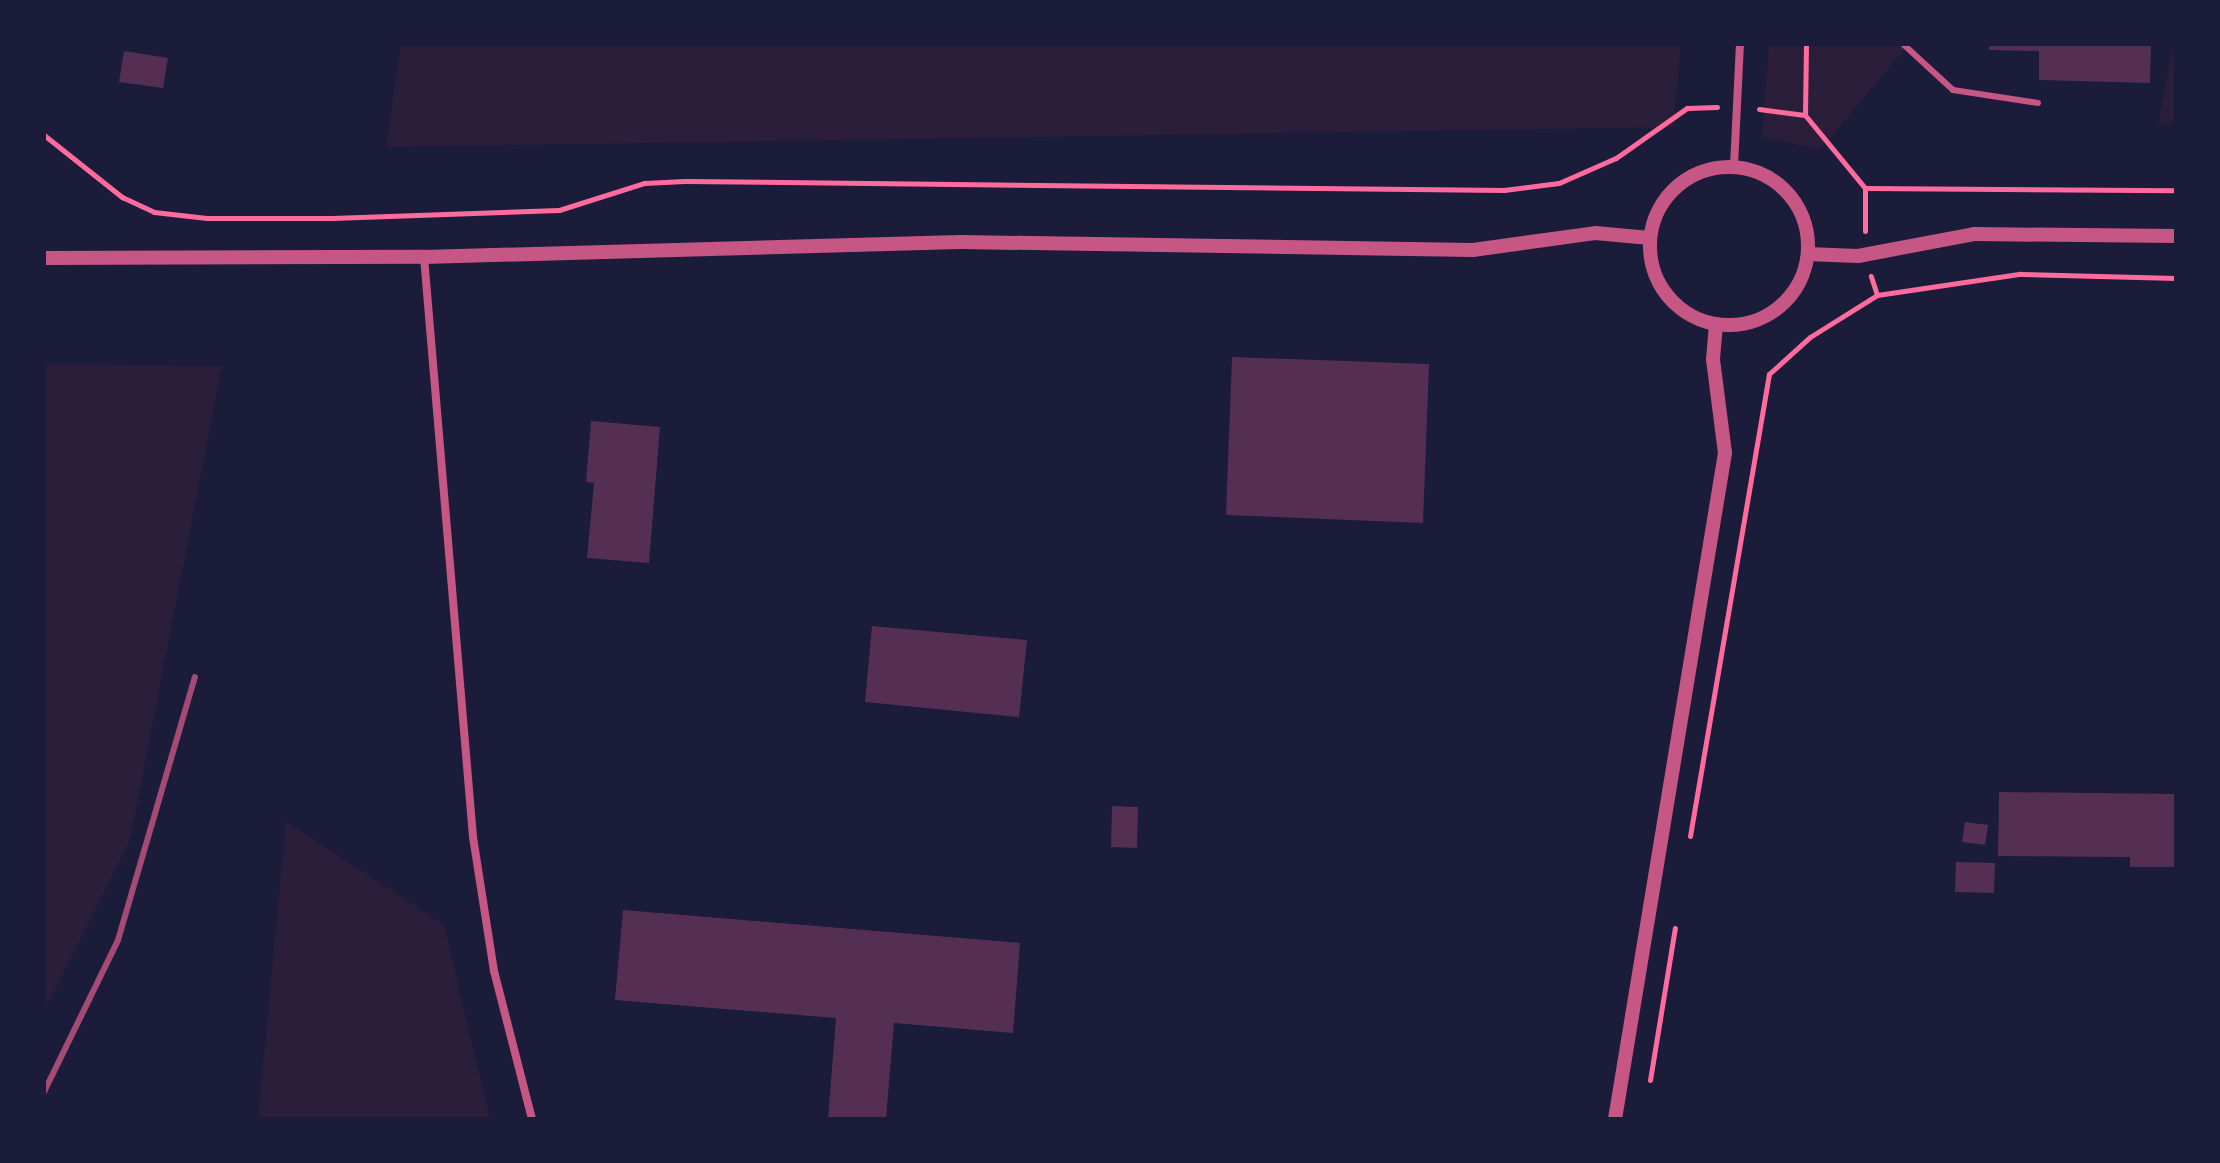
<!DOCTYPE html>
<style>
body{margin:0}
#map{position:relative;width:2220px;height:1163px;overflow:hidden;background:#1b1b3a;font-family:"PT Sans Narrow",sans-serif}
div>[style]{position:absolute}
.green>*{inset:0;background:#2a1e3b}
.building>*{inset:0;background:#542f53}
.path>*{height:5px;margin:-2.5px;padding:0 2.5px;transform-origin:2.5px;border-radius:2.5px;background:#ff6b9d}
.service>*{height:6px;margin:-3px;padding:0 3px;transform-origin:3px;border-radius:3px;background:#c65784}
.minor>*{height:8px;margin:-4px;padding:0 4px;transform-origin:4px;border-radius:4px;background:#c65784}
.tertiary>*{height:14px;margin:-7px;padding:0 7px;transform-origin:7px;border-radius:7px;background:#c65784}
.tertiary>.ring{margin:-7px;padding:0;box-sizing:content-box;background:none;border:14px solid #c65784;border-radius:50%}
.rail>*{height:6px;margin:-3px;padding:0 3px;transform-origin:3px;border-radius:3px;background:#a44b75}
span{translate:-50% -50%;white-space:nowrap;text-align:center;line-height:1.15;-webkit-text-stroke:7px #1b1b3a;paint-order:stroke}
.frame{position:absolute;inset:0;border:46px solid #1b1b3a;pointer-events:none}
</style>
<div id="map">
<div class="green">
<i style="clip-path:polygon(401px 44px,1681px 44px,1673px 127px,386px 147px)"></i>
<i style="clip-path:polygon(1769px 44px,1909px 44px,1820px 150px,1762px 137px)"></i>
<i style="clip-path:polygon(2173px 44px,2176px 123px,2158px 126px)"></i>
<i style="clip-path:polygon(44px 364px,222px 366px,130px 840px,44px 1011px)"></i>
<i style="clip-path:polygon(286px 821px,444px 925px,490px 1119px,258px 1119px)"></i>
</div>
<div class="building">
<i style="clip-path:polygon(1990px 44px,2151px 44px,2150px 83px,2039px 80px,2039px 51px,1989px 50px)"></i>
<i style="clip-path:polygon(124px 51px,168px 58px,163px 88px,119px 82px)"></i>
<i style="clip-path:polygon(1232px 357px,1429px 364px,1423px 523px,1226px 515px)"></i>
<i style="clip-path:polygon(591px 421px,660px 427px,649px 563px,587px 558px,594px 483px,586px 482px)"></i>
<i style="clip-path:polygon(872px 626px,1027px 640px,1019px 717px,865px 702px)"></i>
<i style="clip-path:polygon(1999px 792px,2176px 794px,2176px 867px,2130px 867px,2130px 857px,1998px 856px)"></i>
<i style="clip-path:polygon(1112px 806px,1138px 807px,1137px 848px,1111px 847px)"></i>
<i style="clip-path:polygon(1965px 822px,1988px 825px,1985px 845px,1962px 842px)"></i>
<i style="clip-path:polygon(1956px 862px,1995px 863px,1994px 893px,1955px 892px)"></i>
<i style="clip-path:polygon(623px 910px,1020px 943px,1013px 1033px,894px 1023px,886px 1119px,828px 1119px,836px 1018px,615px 1000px)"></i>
</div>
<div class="path">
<i style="left:1806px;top:44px;width:71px;rotate:90.8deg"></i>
<i style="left:1805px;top:115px;width:94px;rotate:50.6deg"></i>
<i style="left:1865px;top:188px;width:311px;rotate:0.4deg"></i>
<i style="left:1759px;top:109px;width:46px;rotate:7.4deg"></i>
<i style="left:44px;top:135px;width:100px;rotate:38.5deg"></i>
<i style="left:122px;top:197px;width:35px;rotate:25deg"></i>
<i style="left:154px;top:212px;width:53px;rotate:6.5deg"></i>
<i style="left:207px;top:218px;width:125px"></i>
<i style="left:332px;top:218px;width:227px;rotate:-2deg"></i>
<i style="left:559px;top:210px;width:89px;rotate:-17.6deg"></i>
<i style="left:644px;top:183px;width:41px;rotate:-2.8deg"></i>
<i style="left:685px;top:181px;width:819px;rotate:0.63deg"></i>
<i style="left:1504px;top:190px;width:55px;rotate:-7.3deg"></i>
<i style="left:1559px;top:183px;width:62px;rotate:-23.7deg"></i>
<i style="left:1616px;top:158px;width:87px;rotate:-35.2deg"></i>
<i style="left:1687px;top:108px;width:30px;rotate:-2deg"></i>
<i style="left:1865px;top:231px;width:43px;rotate:-90deg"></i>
<i style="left:1877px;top:295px;width:145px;rotate:-8.4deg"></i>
<i style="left:2020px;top:274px;width:156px;rotate:1.5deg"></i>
<i style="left:1690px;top:836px;width:469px;rotate:-80.3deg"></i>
<i style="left:1769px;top:374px;width:55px;rotate:-42.1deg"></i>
<i style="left:1810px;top:337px;width:79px;rotate:-32.1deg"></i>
<i style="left:1877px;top:295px;width:20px;rotate:-108deg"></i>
<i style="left:1650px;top:1080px;width:154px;rotate:-80.7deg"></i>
</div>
<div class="service">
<i style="left:1903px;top:44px;width:68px;rotate:42.6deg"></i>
<i style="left:1953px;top:90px;width:86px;rotate:8.7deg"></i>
</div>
<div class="minor">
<i style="left:1734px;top:166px;width:122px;rotate:-87.2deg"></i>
<i style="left:424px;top:257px;width:582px;rotate:85.17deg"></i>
<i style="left:473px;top:837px;width:136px;rotate:81.1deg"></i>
<i style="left:494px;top:971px;width:153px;rotate:75.6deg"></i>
</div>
<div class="tertiary">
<i class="ring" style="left:1650px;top:167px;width:144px;height:144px"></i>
<i style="left:1808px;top:254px;width:50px;rotate:2.3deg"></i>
<i style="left:1858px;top:256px;width:118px;rotate:-10.7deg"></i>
<i style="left:1974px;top:234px;width:202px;rotate:0.6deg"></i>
<i style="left:44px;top:258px;width:380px;rotate:-0.2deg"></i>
<i style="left:424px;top:257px;width:536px;rotate:-1.6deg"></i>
<i style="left:960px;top:242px;width:513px;rotate:0.89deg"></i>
<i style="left:1473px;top:250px;width:123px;rotate:-7.9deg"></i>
<i style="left:1595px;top:233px;width:55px;rotate:5.2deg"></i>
<i style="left:1615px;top:1119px;width:675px;rotate:-80.62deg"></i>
<i style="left:1725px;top:453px;width:95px;rotate:-97.3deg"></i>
<i style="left:1713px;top:359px;width:35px;rotate:-85deg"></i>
</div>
<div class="rail">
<i style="left:44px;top:1092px;width:169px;rotate:-64deg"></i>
<i style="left:118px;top:940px;width:274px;rotate:-73.7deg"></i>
</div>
<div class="frame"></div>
</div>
